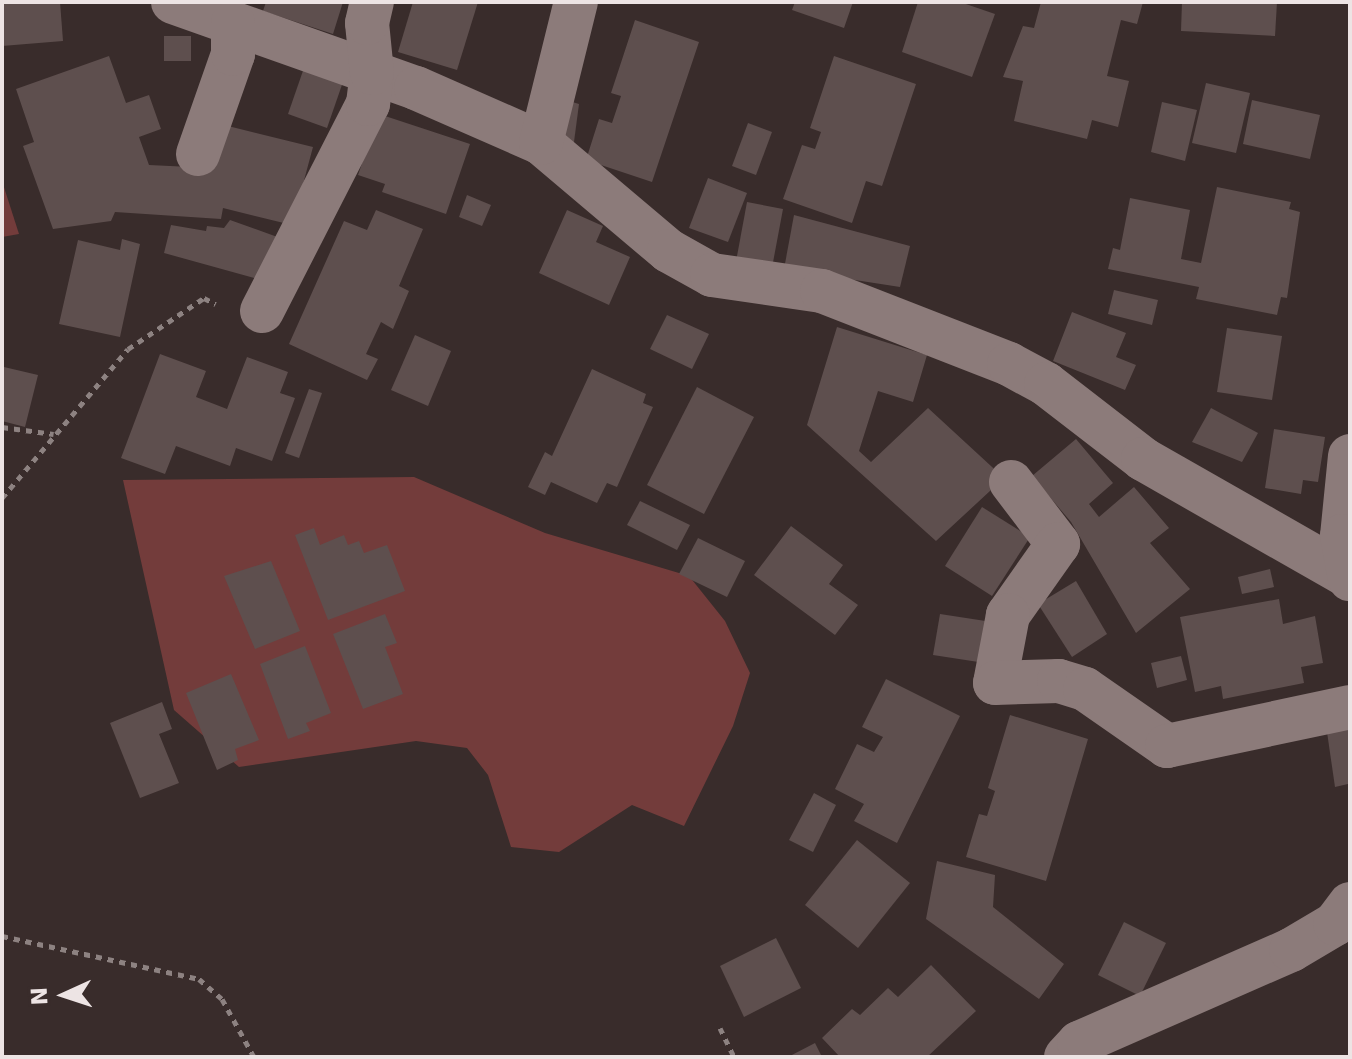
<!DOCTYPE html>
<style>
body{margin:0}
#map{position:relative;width:1352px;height:1059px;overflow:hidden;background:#392c2b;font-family:"DejaVu Sans",sans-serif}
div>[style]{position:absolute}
.green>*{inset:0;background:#733c3b}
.building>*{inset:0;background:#5e4f4e}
.path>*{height:5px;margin-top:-2.5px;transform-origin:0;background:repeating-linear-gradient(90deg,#8d8281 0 6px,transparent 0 12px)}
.street>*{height:44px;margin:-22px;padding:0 22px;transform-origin:22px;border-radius:22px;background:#8c7b7a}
span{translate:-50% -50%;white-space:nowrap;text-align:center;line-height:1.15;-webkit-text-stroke:7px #392c2b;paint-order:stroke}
.frame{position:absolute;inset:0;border:4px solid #ede4e4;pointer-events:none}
.north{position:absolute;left:24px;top:955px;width:80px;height:80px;-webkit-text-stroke:6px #392c2b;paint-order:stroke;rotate:267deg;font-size:22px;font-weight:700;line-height:32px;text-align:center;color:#ede4e4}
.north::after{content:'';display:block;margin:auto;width:28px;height:36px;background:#ede4e4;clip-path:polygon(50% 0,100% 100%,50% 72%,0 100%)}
</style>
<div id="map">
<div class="green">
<i style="clip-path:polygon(2px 181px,19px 234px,2px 237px)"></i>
<i style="clip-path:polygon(414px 477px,545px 533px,689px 576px,725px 621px,750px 673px,733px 726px,684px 826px,632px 805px,559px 852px,511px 847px,488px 775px,467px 748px,416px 741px,239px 767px,174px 710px,123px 480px)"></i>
</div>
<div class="building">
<i style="clip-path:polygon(2px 2px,60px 2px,63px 41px,2px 46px)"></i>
<i style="clip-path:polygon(266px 2px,343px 2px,333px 34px,263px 11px)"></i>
<i style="clip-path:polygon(413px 2px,478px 2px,457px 70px,398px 52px)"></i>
<i style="clip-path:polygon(795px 2px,853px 2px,844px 28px,792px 10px)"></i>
<i style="clip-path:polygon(918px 2px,960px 2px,995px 14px,972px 77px,902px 52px)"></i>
<i style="clip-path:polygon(1041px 2px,1143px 2px,1137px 24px,1121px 20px,1107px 76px,1129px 81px,1118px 127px,1092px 120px,1087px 139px,1014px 121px,1023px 81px,1003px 77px,1023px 26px,1034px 28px)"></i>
<i style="clip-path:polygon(1182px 2px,1277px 2px,1275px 36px,1181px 31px)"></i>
<i style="clip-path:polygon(635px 20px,699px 42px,652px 182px,586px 160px,599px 119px,612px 123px,621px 96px,611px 93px)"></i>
<i style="clip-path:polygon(164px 36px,191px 36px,191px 61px,164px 61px)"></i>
<i style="clip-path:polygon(109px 56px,126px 103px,149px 95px,161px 129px,139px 137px,149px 165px,212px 168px,224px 125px,313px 147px,292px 225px,223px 208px,221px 219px,115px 212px,111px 221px,53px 229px,23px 146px,34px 142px,16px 89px)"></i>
<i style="clip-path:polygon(834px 56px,916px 84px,882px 186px,866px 181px,852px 223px,783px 199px,802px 145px,815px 149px,821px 132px,810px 128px)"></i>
<i style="clip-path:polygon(305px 65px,344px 79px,327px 128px,288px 114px)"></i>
<i style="clip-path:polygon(1206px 83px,1250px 93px,1236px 153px,1192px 143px)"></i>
<i style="clip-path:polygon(559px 98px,579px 104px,572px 157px,548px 137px)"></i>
<i style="clip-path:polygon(1252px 100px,1320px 115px,1310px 159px,1243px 144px)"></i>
<i style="clip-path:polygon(1162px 102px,1197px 110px,1185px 161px,1151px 152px)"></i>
<i style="clip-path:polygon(379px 114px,470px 144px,446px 214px,382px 192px,385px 184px,358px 175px)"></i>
<i style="clip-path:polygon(748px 123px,772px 132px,756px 175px,732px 166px)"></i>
<i style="clip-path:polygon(708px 178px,747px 193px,728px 242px,689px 228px)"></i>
<i style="clip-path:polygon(1217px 187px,1291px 202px,1289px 209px,1300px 212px,1287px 298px,1281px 297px,1277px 315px,1196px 299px,1199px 287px,1108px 269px,1113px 248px,1120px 250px,1130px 198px,1190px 210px,1181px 259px,1201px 263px)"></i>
<i style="clip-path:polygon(467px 195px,491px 205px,482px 226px,459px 217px)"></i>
<i style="clip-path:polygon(747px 202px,783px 209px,771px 273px,735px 267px)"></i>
<i style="clip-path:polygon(376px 210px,423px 229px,399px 286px,409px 291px,393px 329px,381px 322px,366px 354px,378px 359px,367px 380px,289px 344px,344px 221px,367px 230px)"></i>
<i style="clip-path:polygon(567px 210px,603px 226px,596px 242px,630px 257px,609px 305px,539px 273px)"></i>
<i style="clip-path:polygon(794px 215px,910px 246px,900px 287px,784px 269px)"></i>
<i style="clip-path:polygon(230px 220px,283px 239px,265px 281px,164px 253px,171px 225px,206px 231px,207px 226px,224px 228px)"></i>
<i style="clip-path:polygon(122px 239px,140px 244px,120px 337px,59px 324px,78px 240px,120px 250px)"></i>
<i style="clip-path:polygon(1114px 290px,1158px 300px,1152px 325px,1108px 314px)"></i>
<i style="clip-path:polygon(1072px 312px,1126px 333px,1116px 357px,1136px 365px,1125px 390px,1053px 361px)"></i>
<i style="clip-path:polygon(667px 315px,709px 334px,692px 369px,650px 349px)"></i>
<i style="clip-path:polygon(837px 327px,927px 355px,913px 402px,878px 391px,859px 451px,871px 462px,928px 408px,1004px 478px,936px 541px,807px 425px)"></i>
<i style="clip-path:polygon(1227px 328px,1282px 336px,1272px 400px,1217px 392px)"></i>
<i style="clip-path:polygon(415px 335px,451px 351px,428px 406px,391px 390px)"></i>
<i style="clip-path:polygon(160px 354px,206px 371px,196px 397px,227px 409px,247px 357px,288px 372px,280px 393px,295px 398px,272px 461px,236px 448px,230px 466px,176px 446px,165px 474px,121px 458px)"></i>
<i style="clip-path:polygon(4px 367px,38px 375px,25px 427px,2px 421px)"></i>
<i style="clip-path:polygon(592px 369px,646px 394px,643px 403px,653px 407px,617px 487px,607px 483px,597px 503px,551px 482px,545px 495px,528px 487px,545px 452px,552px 456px)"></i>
<i style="clip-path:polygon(697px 387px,754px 417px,704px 514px,647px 485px)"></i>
<i style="clip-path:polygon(309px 389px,322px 393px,299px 458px,285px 453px)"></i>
<i style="clip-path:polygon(1211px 408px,1258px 433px,1242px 462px,1192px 442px)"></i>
<i style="clip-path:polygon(1274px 429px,1325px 437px,1318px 482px,1303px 480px,1301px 494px,1265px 488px)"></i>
<i style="clip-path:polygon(1076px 439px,1113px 483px,1089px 504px,1099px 517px,1134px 487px,1169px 528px,1150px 543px,1190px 589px,1136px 633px,1071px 522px,1032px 476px)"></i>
<i style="clip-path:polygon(640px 501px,690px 525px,677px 550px,627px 525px)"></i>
<i style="clip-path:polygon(982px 507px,1030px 537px,992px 596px,945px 566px)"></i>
<i style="clip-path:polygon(791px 526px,843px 565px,829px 584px,858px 605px,835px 635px,754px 575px)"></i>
<i style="clip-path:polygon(314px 528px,320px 545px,344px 535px,348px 545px,359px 541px,364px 553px,387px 545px,405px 591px,328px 620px,295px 535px)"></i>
<i style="clip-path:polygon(698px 538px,745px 561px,727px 597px,679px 574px)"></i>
<i style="clip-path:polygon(271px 561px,300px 631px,255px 649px,224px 576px)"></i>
<i style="clip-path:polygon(1270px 569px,1274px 587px,1242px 594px,1238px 577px)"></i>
<i style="clip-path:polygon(1076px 581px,1107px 634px,1072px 657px,1038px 604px)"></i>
<i style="clip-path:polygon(1279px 599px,1283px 624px,1315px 616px,1323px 663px,1301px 667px,1304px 683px,1223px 699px,1221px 686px,1195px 692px,1180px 617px)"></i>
<i style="clip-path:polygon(385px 614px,397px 643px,385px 647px,403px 694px,363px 709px,333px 634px)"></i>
<i style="clip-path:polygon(940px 614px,992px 622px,985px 663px,933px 655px)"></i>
<i style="clip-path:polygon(305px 646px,331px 713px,306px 723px,310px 731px,288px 739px,260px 664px)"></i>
<i style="clip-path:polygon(1181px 656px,1187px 680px,1157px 688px,1151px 663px)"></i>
<i style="clip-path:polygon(231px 674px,259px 740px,235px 749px,238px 760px,217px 770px,186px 693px)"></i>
<i style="clip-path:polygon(886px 679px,960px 716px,897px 843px,854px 821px,864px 804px,835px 789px,857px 744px,874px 752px,883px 737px,862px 727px)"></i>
<i style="clip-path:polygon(162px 702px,172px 729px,159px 734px,179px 783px,140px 798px,110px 723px)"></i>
<i style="clip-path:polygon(1010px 715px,1088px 739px,1046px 881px,966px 857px,979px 814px,987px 816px,995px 791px,988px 788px)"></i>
<i style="clip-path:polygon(1350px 728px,1348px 784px,1335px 787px,1327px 732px)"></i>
<i style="clip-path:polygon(814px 793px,836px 805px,813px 852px,789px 840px)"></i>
<i style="clip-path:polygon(857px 840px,910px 883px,858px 948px,805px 905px)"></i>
<i style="clip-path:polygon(937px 861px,995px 875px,993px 907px,1064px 964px,1039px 999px,926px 919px)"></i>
<i style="clip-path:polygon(1124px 922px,1166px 943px,1140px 996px,1098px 975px)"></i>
<i style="clip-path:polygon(776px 938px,801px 988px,744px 1017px,720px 966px)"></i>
<i style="clip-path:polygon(931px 965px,976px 1011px,927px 1057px,840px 1057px,822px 1038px,852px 1009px,860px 1015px,888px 988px,898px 997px)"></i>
<i style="clip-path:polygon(815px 1043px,822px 1057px,788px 1057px)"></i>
</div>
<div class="path">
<i style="left:2px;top:427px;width:52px;rotate:7.7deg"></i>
<i style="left:2px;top:498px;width:195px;rotate:-49.8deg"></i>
<i style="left:128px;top:349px;width:92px;rotate:-33.9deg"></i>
<i style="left:204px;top:298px;width:13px;rotate:27deg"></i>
<i style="left:2px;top:936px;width:202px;rotate:12.3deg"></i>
<i style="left:199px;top:979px;width:30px;rotate:41deg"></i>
<i style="left:222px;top:999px;width:66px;rotate:61.1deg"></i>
<i style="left:720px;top:1028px;width:32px;rotate:64deg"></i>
</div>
<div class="street">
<i style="left:173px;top:2px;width:258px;rotate:19.5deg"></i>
<i style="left:416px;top:88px;width:137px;rotate:23.7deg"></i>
<i style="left:541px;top:143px;width:167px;rotate:40.2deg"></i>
<i style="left:669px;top:251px;width:49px;rotate:29.2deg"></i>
<i style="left:712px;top:275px;width:111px;rotate:8.3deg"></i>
<i style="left:822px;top:291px;width:201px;rotate:21.3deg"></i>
<i style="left:1009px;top:364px;width:42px;rotate:28.4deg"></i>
<i style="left:1046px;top:384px;width:123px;rotate:37.7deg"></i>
<i style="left:1143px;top:459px;width:238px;rotate:29.7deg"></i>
<i style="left:541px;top:143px;width:145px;rotate:-76.1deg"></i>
<i style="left:198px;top:154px;width:106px;rotate:-70.7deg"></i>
<i style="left:233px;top:54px;width:31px;rotate:-90deg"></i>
<i style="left:262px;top:311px;width:233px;rotate:-62.9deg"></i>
<i style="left:368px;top:104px;width:31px;rotate:-83deg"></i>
<i style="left:372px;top:73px;width:50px;rotate:-95.7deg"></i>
<i style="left:367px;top:23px;width:22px;rotate:-77deg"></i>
<i style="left:1350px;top:456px;width:80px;rotate:95.7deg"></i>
<i style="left:1342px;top:536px;width:44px;rotate:79.5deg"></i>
<i style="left:1011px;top:482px;width:78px;rotate:52.8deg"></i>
<i style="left:1058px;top:544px;width:87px;rotate:125.2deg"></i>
<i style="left:1008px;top:615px;width:69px;rotate:100.8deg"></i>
<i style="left:995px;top:683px;width:64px;rotate:-1.8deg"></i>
<i style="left:1059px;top:681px;width:27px;rotate:17deg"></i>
<i style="left:1085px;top:689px;width:100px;rotate:34.8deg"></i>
<i style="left:1167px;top:746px;width:187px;rotate:-12deg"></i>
<i style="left:1066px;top:1057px;width:19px;rotate:-47deg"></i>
<i style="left:1079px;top:1043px;width:232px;rotate:-23.7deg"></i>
<i style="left:1291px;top:950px;width:51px;rotate:-30.6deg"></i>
<i style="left:1335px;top:924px;width:25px;rotate:-53deg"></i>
</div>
<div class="frame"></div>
<div class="north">N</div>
</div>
